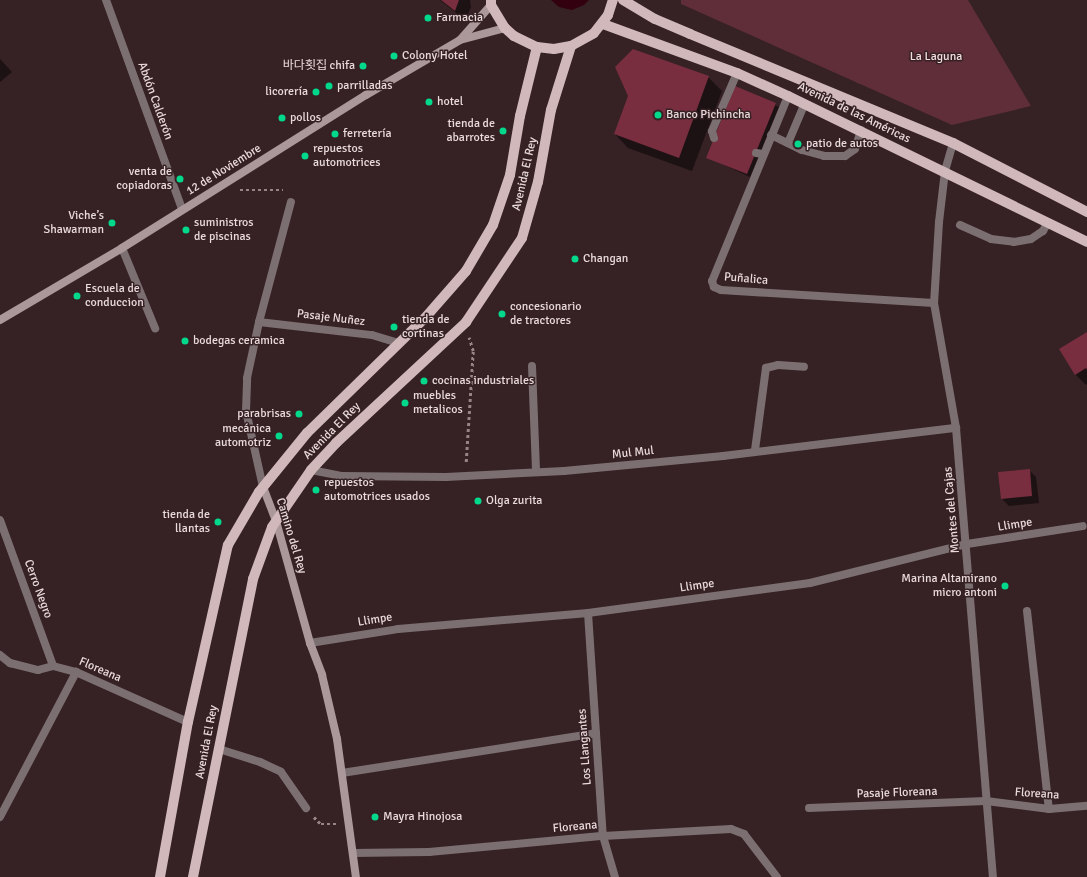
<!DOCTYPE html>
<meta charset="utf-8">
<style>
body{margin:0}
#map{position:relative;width:1087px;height:877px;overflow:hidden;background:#362124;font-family:Signika,"Noto Sans KR",sans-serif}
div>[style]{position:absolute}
.green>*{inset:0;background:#5f2e38}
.water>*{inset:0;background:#33000f}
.shadow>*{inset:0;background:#0007}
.building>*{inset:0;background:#782e3f}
.path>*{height:2.5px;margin-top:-1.25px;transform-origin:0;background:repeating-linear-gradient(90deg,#968486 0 3px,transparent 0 6px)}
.lane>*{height:8px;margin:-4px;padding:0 4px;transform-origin:4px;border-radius:4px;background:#7b6f71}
.street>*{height:8px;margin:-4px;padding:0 4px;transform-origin:4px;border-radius:4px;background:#7b6f71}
.secondary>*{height:8px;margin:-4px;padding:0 4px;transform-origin:4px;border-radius:4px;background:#ab989b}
.primary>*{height:10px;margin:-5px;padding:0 5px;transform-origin:5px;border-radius:5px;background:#d0b8bb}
.dots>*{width:11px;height:11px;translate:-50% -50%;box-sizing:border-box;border:2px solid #362124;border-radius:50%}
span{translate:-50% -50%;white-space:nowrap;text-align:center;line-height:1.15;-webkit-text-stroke:3px #362124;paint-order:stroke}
.poi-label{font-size:12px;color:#e9dadc}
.left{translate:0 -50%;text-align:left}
.right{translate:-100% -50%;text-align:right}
.park-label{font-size:12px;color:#f4dcdf}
.street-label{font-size:12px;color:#e9dadc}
</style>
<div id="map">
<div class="green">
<i style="clip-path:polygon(681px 0,968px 0,1031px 106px,952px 125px,681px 4px)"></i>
</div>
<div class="water">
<i style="clip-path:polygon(551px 0,589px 0,584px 5px,572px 10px,559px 7px)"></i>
</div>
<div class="shadow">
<i style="clip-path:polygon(440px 0,470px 0,471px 7px,465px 20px)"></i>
<i style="clip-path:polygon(0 59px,12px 72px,0 82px)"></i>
<i style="clip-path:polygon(708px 77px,722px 91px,692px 171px,628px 148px,615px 134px)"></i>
<i style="clip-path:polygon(736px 88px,779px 107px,750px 177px,707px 157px)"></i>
<i style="clip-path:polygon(1087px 333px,1087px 384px,1086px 385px,1076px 375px,1060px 349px)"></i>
<i style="clip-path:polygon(1029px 470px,1036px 477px,1039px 503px,1009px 506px,1002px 499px,999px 473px)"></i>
</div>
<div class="building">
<i style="clip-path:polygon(441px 0,459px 0,455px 11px)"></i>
<i style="clip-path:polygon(633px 49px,709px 76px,679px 158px,614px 134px,628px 96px,615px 67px)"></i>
<i style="clip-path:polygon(735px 86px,776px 103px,747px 174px,706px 158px)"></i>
<i style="clip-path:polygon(1087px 332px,1087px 370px,1086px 368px,1075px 375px,1059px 349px)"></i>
<i style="clip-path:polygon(1030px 469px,1032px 496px,1001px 499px,998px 472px)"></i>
</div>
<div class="path">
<i style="left:240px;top:190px;width:43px"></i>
<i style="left:466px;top:462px;width:111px;rotate:-86.4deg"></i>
<i style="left:473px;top:351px;width:14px;rotate:-107deg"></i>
<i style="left:314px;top:817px;width:10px;rotate:45deg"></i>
<i style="left:321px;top:824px;width:15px"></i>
</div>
<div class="lane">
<i style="left:771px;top:135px;width:34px;rotate:26deg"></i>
<i style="left:802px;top:150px;width:23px;rotate:15deg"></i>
<i style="left:824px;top:156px;width:21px"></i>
<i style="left:845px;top:156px;width:12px;rotate:-35deg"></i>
<i style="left:855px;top:149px;width:20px;rotate:-72deg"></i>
<i style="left:714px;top:138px;width:7px;rotate:-106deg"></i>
<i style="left:712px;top:131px;width:63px;rotate:-66.7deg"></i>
<i style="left:788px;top:143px;width:43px;rotate:-67deg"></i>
<i style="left:756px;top:153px;width:7px;rotate:8deg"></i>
<i style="left:960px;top:225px;width:34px;rotate:24deg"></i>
<i style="left:991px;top:239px;width:23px;rotate:7deg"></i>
<i style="left:1014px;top:242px;width:17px;rotate:-10deg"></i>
<i style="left:1031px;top:239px;width:14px;rotate:-34deg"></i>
<i style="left:1043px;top:231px;width:10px;rotate:-61deg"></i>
<i style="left:122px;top:248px;width:87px;rotate:67.6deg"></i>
<i style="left:532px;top:366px;width:106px;rotate:87.8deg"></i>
</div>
<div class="street">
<i style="left:106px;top:0;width:222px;rotate:70deg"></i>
<i style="left:788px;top:96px;width:200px;rotate:112.3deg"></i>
<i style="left:712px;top:281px;width:6px;rotate:72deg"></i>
<i style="left:714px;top:287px;width:8px;rotate:23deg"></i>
<i style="left:721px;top:290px;width:213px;rotate:3.5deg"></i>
<i style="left:953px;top:143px;width:29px;rotate:106deg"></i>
<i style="left:945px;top:171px;width:51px;rotate:96.7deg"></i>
<i style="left:939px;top:222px;width:81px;rotate:93.5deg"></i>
<i style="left:934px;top:303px;width:127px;rotate:80deg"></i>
<i style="left:956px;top:428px;width:451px;rotate:85.3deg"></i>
<i style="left:259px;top:322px;width:114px;rotate:6.6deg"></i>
<i style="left:372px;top:335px;width:28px;rotate:17deg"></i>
<i style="left:755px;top:450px;width:83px;rotate:-82.4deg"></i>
<i style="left:766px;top:368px;width:12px;rotate:-14deg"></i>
<i style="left:778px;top:365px;width:26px;rotate:4deg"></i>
<i style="left:311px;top:470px;width:32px;rotate:11deg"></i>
<i style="left:342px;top:476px;width:104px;rotate:0.6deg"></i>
<i style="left:446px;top:477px;width:118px;rotate:-2.9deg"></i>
<i style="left:564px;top:471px;width:160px;rotate:-5.4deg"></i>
<i style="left:723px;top:456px;width:235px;rotate:-6.9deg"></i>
<i style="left:263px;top:487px;width:78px;rotate:-102.6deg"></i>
<i style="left:246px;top:411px;width:33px;rotate:-88deg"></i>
<i style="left:247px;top:378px;width:57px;rotate:-77.9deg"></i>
<i style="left:259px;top:322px;width:124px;rotate:-75.1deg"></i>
<i style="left:0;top:520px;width:155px;rotate:70deg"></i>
<i style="left:1027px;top:611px;width:199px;rotate:83.7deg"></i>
<i style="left:588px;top:613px;width:224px;rotate:86.2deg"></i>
<i style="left:603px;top:836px;width:43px;rotate:73.7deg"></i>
<i style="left:310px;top:643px;width:89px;rotate:-9deg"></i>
<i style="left:398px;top:629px;width:191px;rotate:-4.8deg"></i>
<i style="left:588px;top:613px;width:224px;rotate:-7.7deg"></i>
<i style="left:810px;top:583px;width:162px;rotate:-14deg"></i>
<i style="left:967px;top:544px;width:117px;rotate:-8.8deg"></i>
<i style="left:0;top:655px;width:13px;rotate:39deg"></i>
<i style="left:10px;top:663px;width:29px;rotate:14deg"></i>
<i style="left:38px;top:670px;width:16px;rotate:-15deg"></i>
<i style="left:53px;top:666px;width:24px;rotate:15deg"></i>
<i style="left:76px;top:672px;width:123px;rotate:24.1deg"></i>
<i style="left:219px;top:749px;width:43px;rotate:17.6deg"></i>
<i style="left:260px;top:762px;width:23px;rotate:25deg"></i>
<i style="left:281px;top:772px;width:44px;rotate:55.2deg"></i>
<i style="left:342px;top:773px;width:257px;rotate:-8.9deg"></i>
<i style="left:809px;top:808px;width:177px;rotate:-2.3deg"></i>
<i style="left:986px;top:801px;width:64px;rotate:7.2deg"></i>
<i style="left:1049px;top:809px;width:38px;rotate:-5deg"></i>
<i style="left:0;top:817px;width:164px;rotate:-62.3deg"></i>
<i style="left:353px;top:853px;width:76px;rotate:-0.8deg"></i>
<i style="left:429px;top:852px;width:175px;rotate:-5.3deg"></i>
<i style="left:603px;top:836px;width:128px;rotate:-3.1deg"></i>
<i style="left:731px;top:829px;width:14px;rotate:21deg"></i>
<i style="left:744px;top:834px;width:54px;rotate:52.5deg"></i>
</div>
<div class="secondary">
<i style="left:461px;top:39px;width:45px;rotate:-48.6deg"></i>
<i style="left:0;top:320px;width:142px;rotate:-30.5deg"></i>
<i style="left:122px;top:248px;width:288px;rotate:-32.1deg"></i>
<i style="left:366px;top:95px;width:109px;rotate:-30.3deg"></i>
<i style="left:460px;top:40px;width:47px;rotate:-14.9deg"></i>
<i style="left:263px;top:487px;width:36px;rotate:69deg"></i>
<i style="left:276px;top:521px;width:127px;rotate:74.4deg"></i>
<i style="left:310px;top:643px;width:34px;rotate:69deg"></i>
<i style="left:322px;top:675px;width:66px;rotate:76.8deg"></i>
<i style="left:337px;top:739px;width:139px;rotate:82.2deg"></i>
</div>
<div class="primary">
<i style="left:491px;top:0;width:5px;rotate:90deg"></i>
<i style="left:491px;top:5px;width:27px;rotate:59deg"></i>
<i style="left:505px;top:28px;width:12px;rotate:42deg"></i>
<i style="left:514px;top:36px;width:25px;rotate:26deg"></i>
<i style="left:537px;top:47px;width:17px;rotate:7deg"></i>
<i style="left:554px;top:49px;width:17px;rotate:-10deg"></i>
<i style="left:571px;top:46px;width:26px;rotate:-29deg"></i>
<i style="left:594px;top:33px;width:23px;rotate:-52deg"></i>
<i style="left:608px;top:15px;width:16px;rotate:-72deg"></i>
<i style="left:623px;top:0;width:37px;rotate:31deg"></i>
<i style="left:655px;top:19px;width:38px;rotate:23deg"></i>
<i style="left:690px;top:34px;width:285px;rotate:22.5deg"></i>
<i style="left:953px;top:143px;width:151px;rotate:27.2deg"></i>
<i style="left:603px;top:24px;width:143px;rotate:20.1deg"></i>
<i style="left:737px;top:73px;width:56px;rotate:24.3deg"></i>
<i style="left:788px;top:96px;width:333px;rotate:26deg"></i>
<i style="left:160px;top:877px;width:158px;rotate:-79.8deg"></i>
<i style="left:188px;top:722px;width:181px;rotate:-77.3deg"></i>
<i style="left:228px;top:545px;width:61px;rotate:-59.7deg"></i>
<i style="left:259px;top:492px;width:76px;rotate:-50.9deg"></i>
<i style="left:307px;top:433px;width:163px;rotate:-44.3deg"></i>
<i style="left:424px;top:319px;width:64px;rotate:-48.8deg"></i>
<i style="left:466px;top:271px;width:53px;rotate:-59.6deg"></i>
<i style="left:493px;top:225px;width:53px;rotate:-71.2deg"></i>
<i style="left:510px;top:175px;width:60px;rotate:-80.4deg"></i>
<i style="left:520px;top:116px;width:71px;rotate:-76.2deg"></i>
<i style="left:193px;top:877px;width:304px;rotate:-78.6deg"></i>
<i style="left:253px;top:579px;width:55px;rotate:-69.9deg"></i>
<i style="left:272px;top:527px;width:69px;rotate:-55.6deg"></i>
<i style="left:311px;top:470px;width:37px;rotate:-47deg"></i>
<i style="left:336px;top:443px;width:178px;rotate:-42.9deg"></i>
<i style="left:466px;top:322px;width:101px;rotate:-56.3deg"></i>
<i style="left:522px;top:238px;width:58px;rotate:-74.1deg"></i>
<i style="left:538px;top:182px;width:73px;rotate:-79.8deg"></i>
<i style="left:551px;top:110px;width:67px;rotate:-72.6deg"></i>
</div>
<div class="dots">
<i style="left:428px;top:18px;background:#00d98c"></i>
<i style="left:394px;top:56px;background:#00d98c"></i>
<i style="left:363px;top:66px;background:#00d98c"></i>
<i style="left:329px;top:86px;background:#00d98c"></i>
<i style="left:316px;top:92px;background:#00d98c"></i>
<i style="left:429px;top:102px;background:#00d98c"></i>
<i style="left:658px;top:115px;background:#00d98c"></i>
<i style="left:282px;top:118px;background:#00d98c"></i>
<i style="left:503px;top:131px;background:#00d98c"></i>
<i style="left:335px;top:134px;background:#00d98c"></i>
<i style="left:798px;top:144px;background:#00d98c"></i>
<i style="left:305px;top:156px;background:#00d98c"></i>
<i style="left:180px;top:179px;background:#00d98c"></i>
<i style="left:112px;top:223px;background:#00d98c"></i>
<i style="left:186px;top:230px;background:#00d98c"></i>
<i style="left:575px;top:259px;background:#00d98c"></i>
<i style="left:77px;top:296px;background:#00d98c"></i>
<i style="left:502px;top:314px;background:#00d98c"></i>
<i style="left:394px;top:327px;background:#00d98c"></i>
<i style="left:185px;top:341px;background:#00d98c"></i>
<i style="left:424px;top:381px;background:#00d98c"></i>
<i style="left:405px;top:403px;background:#00d98c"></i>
<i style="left:299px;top:414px;background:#00d98c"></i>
<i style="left:279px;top:436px;background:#00d98c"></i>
<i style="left:316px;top:490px;background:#00d98c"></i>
<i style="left:478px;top:501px;background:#00d98c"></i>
<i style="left:218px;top:522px;background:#00d98c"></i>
<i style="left:1005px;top:586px;background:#00d98c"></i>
<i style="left:375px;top:817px;background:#00d98c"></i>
</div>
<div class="poi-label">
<span class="left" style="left:436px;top:18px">Farmacia</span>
<span class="left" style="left:402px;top:56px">Colony Hotel</span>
<span class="right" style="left:355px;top:66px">바다횟집 chifa</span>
<span class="left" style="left:337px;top:86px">parrilladas</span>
<span class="right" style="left:308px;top:92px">licorería</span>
<span class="left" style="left:437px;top:102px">hotel</span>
<span class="left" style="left:666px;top:115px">Banco Pichincha</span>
<span class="left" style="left:290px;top:118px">pollos</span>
<span class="right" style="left:495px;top:131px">tienda de<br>abarrotes</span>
<span class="left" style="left:343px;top:134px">ferretería</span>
<span class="left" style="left:806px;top:144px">patio de autos</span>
<span class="left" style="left:313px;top:156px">repuestos<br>automotrices</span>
<span class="right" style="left:172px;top:179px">venta de<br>copiadoras</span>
<span class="right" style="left:104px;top:223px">Viche’s<br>Shawarman</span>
<span class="left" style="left:194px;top:230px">suministros<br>de piscinas</span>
<span class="left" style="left:583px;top:259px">Changan</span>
<span class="left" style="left:85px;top:296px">Escuela de<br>conduccion</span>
<span class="left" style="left:510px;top:314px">concesionario<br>de tractores</span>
<span class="left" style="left:402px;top:327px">tienda de<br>cortinas</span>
<span class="left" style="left:193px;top:341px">bodegas ceramica</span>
<span class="left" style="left:432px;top:381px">cocinas industriales</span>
<span class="left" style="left:413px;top:403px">muebles<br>metalicos</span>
<span class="right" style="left:291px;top:414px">parabrisas</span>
<span class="right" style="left:271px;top:436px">mecánica<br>automotriz</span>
<span class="left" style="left:324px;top:490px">repuestos<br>automotrices usados</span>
<span class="left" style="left:486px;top:501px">Olga zurita</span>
<span class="right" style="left:210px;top:522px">tienda de<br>llantas</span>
<span class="right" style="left:997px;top:586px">Marina Altamirano<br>micro antoni</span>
<span class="left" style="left:383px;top:817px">Mayra Hinojosa</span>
</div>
<div class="park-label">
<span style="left:936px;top:57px">La Laguna</span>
</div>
<div class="street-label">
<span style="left:155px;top:101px;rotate:70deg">Abdón Calderón</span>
<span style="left:854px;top:113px;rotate:26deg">Avenida de las Américas</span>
<span style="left:224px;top:170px;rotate:-32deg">12 de Noviembre</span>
<span style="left:525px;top:174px;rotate:-77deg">Avenida El Rey</span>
<span style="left:746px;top:279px;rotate:5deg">Puñalica</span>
<span style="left:331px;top:318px;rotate:7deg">Pasaje Nuñez</span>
<span style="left:332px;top:431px;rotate:-45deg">Avenida El Rey</span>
<span style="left:633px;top:453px;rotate:-6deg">Mul Mul</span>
<span style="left:952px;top:510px;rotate:-95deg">Montes del Cajas</span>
<span style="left:1015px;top:525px;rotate:-9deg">Llimpe</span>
<span style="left:291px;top:536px;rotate:73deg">Camino del Rey</span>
<span style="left:697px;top:586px;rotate:-8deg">Llimpe</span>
<span style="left:38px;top:589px;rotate:70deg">Cerro Negro</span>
<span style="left:375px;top:620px;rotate:-9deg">Llimpe</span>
<span style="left:100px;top:670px;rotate:23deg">Floreana</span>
<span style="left:207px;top:742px;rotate:-79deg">Avenida El Rey</span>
<span style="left:585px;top:747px;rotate:-94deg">Los Llangantes</span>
<span style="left:897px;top:793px;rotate:-2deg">Pasaje Floreana</span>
<span style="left:1037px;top:794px;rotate:4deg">Floreana</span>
<span style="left:575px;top:827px;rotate:-5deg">Floreana</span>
</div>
</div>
